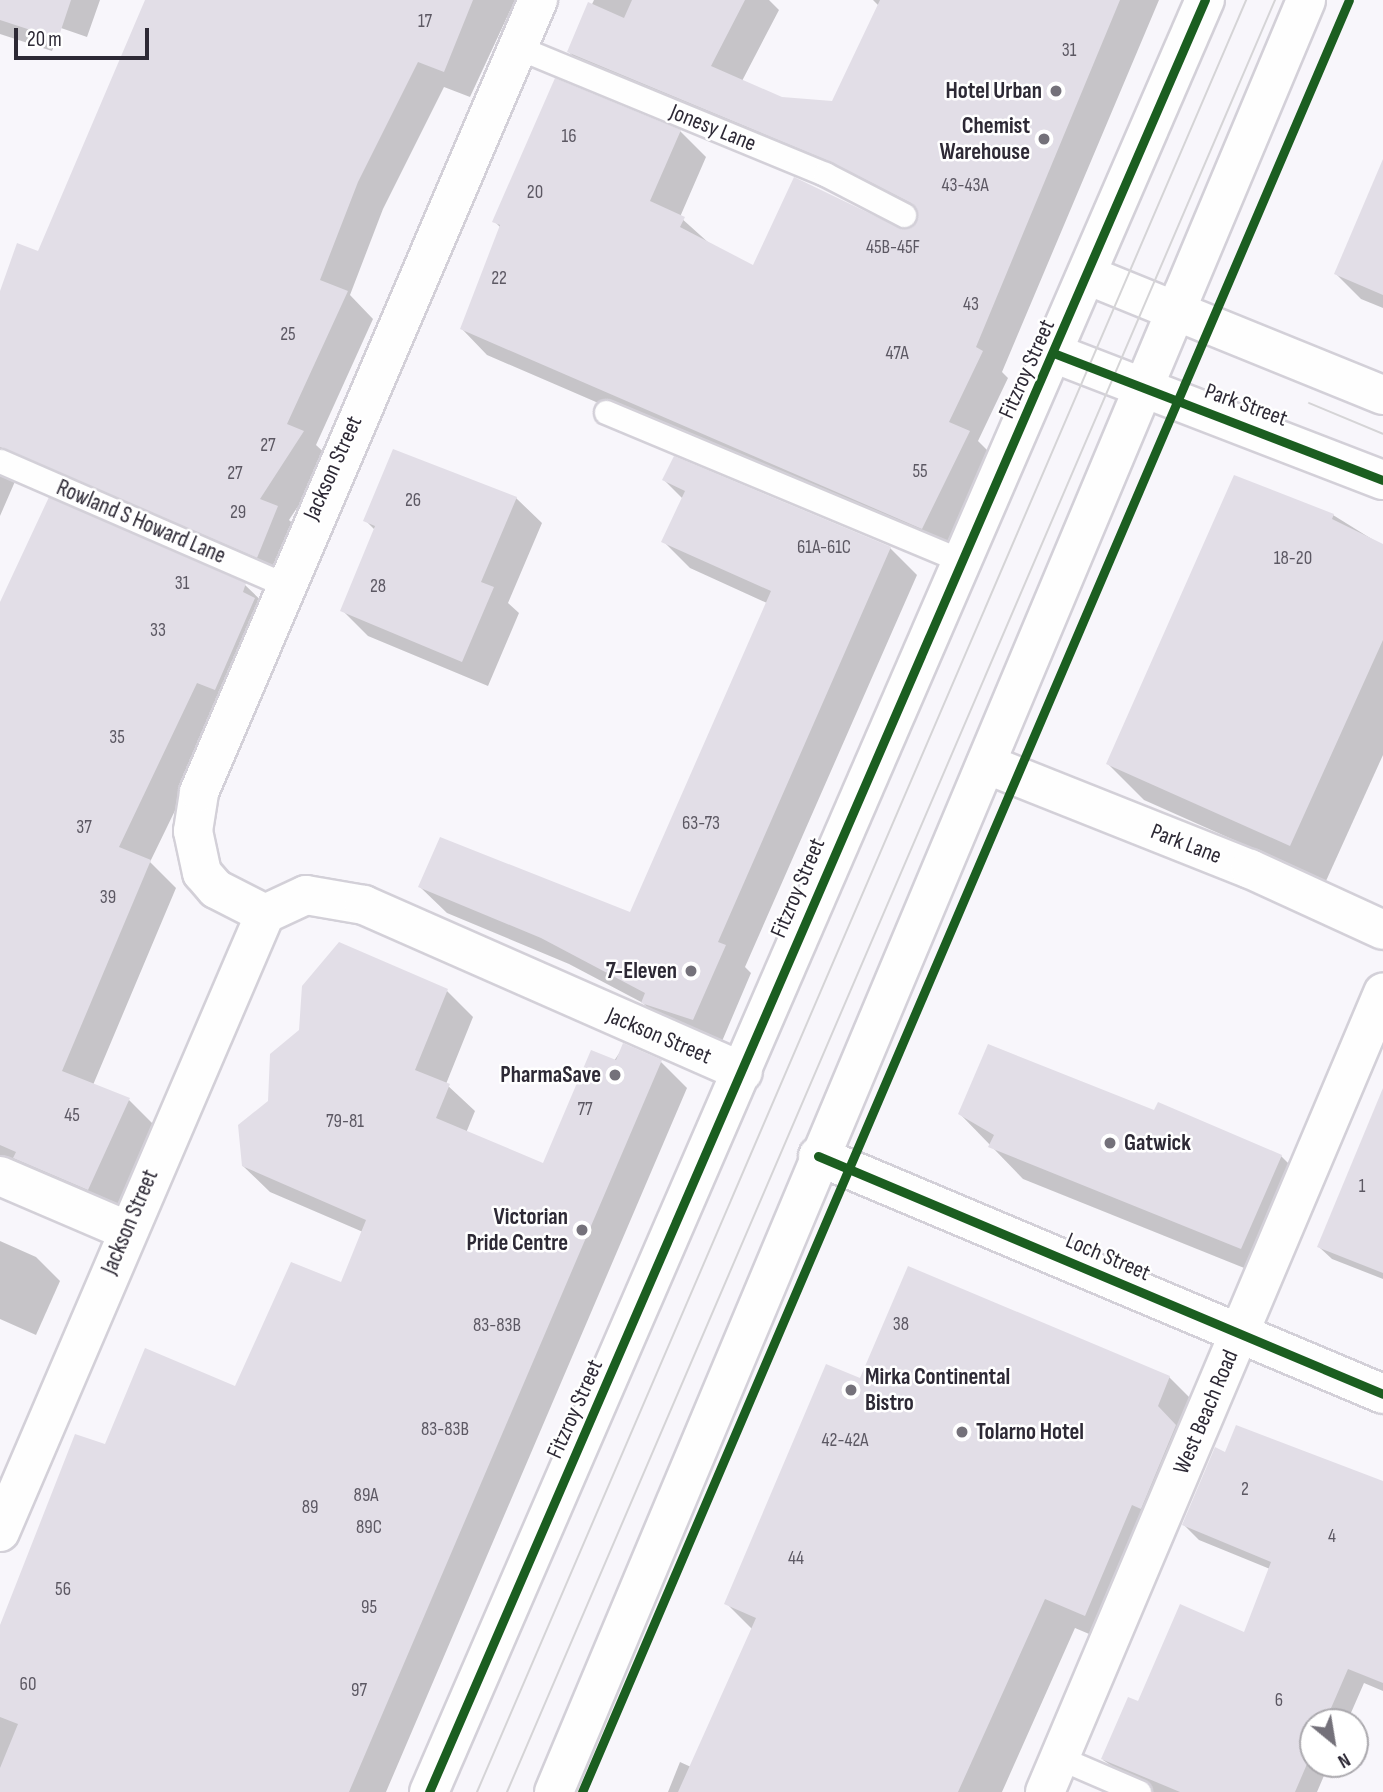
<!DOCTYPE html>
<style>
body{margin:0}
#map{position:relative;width:1383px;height:1792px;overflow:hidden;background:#f8f6fb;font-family:"Sofia Sans Condensed",sans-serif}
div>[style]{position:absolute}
.shadow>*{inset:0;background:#0003}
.building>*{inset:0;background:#e2dee7}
.roads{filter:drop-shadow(2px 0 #d3d0d8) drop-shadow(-2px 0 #d3d0d8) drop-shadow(0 2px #d3d0d8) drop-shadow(0 -2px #d3d0d8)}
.lane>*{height:23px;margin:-11.5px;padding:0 11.5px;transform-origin:11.5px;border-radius:11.5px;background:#fefefe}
.street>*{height:38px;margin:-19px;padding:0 19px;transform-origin:19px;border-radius:19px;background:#fefefe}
.primary>*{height:38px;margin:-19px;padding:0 19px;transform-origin:19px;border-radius:19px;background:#fefefe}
.tram>*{height:2px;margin:-1px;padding:0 1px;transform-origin:1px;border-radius:1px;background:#d5d4d6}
.cycleway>*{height:9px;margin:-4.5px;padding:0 4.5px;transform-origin:4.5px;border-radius:4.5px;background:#1b5e20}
.dots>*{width:19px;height:19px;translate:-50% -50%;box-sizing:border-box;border:4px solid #fff;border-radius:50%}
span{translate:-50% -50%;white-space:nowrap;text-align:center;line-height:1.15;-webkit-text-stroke:5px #fff;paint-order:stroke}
.number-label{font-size:19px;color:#5c5863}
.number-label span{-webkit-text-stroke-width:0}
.poi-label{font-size:23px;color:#2d2935;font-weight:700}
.right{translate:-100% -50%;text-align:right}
.left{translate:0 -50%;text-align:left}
.street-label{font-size:23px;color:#2d2935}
.north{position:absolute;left:1299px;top:1708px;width:70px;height:70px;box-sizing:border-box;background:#fff;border:2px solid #aba9ae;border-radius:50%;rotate:150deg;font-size:19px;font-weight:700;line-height:28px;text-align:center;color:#2d2935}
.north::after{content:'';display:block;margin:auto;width:24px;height:32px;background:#74717a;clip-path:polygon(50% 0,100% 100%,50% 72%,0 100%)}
.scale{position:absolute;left:14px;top:28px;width:135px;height:32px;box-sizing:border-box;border:4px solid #2d2935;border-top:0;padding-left:9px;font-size:21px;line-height:24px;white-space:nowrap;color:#2d2935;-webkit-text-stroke:5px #fff;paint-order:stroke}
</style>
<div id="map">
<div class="shadow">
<i style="clip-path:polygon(0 0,100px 0,87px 37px,61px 28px,52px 51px,0 34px)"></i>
<i style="clip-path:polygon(146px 0,515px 0,470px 97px,444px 87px,383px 209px,350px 295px,373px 319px,316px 445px,330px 458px,289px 520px,304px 534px,284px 583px,20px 470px,0 516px,0 296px,39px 253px)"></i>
<i style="clip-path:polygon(594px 0,769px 0,779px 10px,742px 81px,782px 98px,833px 103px,879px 6px,873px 0,1159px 0,1002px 372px,1008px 378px,978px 441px,995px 458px,948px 554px,487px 355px,462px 329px,501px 228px,494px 221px,680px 131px,706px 157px,680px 217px,710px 244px,754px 267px,919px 222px,594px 78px,569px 52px)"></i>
<i style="clip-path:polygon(1383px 171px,1383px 308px,1361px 299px,1336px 274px)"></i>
<i style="clip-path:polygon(675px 458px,890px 548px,917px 575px,745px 967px,751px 973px,720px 1046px,669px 1029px,643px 1003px,569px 964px,447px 913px,420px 887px,631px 914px,767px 603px,690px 568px,663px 541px,683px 499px,664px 480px)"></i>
<i style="clip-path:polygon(516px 498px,542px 523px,508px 603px,519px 613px,488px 686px,368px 636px,342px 610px,375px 530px,365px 520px)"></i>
<i style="clip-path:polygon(50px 500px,245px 585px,272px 611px,150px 862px,176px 888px,93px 1085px,129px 1100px,155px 1126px,114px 1215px,0 1159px,0 606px)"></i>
<i style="clip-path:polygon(1333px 515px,1383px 546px,1383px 755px,1326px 881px,1144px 800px,1108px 764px)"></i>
<i style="clip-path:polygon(447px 991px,473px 1017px,446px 1084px,475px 1111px,466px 1133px,544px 1166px,624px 1046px,661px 1062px,687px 1088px,386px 1792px,0 1792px,0 1630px,106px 1446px,236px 1388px,342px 1285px,363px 1232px,270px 1192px,243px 1166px)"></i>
<i style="clip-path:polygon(1383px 1096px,1383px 1279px,1332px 1259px,1319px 1247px)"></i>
<i style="clip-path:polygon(1155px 1113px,1281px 1156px,1314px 1189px,1274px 1280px,1023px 1179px,960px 1114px)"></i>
<i style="clip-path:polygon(0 1241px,36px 1257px,60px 1281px,36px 1335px,0 1319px)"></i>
<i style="clip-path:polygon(1169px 1377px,1200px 1408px,1115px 1645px,1075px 1628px,1002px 1792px,668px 1792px,680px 1762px,691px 1767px,753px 1630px,726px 1603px,861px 1380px)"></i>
<i style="clip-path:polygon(1226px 1454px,1383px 1483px,1383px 1691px,1364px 1683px,1347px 1722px,1313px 1722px,1313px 1764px,1329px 1764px,1317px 1792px,1151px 1792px,1103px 1760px,1129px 1699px,1139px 1703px,1245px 1634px,1270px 1569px,1199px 1540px,1184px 1525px)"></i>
</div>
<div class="building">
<i style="clip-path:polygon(0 0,71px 0,58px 39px,0 20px)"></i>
<i style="clip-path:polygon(145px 0,473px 0,444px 72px,418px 62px,358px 182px,320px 280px,348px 291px,287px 424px,304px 431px,260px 499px,278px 506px,257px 558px,0 447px,0 291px,17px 243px,38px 251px)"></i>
<i style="clip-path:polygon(632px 0,745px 0,711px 66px,782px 97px,832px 101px,880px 0,1120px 0,976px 347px,983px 351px,949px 422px,970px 431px,922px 529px,460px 329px,500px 225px,492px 222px,555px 78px,681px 130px,650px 201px,685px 217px,680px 227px,753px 265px,794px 177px,898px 227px,916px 222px,911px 203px,831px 162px,567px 52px,588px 2px,624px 18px)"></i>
<i style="clip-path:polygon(1383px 159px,1383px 295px,1334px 274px)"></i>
<i style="clip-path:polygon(393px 449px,517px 497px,481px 582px,494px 587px,462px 662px,340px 611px,375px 526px,363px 521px)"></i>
<i style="clip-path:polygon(674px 456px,891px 547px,718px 942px,726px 945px,693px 1020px,641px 1003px,645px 993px,541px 938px,418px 887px,440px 837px,630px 912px,771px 591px,661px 542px,685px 491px,662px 480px)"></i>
<i style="clip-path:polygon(1234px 475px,1334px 514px,1332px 519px,1383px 544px,1383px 640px,1290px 846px,1106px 764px)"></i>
<i style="clip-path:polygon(49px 497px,246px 583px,243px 592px,255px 598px,215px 690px,197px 683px,119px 847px,151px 860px,62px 1071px,130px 1098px,88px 1190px,13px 1158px,16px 1152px,0 1145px,0 602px)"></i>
<i style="clip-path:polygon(339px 942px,448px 989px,415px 1070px,450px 1084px,436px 1118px,543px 1163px,591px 1050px,616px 1060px,623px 1043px,662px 1060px,349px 1792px,0 1792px,0 1768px,18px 1724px,0 1717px,0 1625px,75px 1434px,105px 1444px,145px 1348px,235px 1386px,291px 1262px,341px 1282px,366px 1220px,242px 1166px,238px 1125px,268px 1101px,270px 1054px,299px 1030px,302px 986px)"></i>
<i style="clip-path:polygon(988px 1044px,1154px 1110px,1158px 1102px,1282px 1155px,1241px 1249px,988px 1147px,994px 1135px,958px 1114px)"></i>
<i style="clip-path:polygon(1383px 1088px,1383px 1273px,1317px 1247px)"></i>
<i style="clip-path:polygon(908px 1266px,1170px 1376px,1158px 1406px,1176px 1425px,1141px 1509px,1132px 1505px,1085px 1616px,1045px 1599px,958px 1792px,678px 1792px,756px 1618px,724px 1604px,826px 1364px,860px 1378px)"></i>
<i style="clip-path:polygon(1236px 1425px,1383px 1481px,1383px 1683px,1348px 1669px,1325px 1722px,1313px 1722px,1313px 1750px,1295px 1792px,1180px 1792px,1101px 1759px,1128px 1697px,1138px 1701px,1180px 1604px,1244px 1632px,1271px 1562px,1182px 1525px,1215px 1447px,1225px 1452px)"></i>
</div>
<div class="roads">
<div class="lane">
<i style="left:517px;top:47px;width:333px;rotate:22.4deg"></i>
<i style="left:825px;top:174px;width:89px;rotate:27.4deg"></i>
<i style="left:606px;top:412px;width:383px;rotate:22.7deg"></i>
<i style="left:0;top:461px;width:309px;rotate:23.5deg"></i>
<i style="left:1060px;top:1758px;width:86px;rotate:23.3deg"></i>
</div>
<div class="street">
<i style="left:1087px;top:275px;width:319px;rotate:22.1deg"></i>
<i style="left:1056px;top:354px;width:350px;rotate:21.1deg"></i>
<i style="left:986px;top:764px;width:284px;rotate:21.7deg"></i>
<i style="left:1250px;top:869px;width:146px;rotate:24.6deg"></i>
<i style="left:265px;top:914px;width:55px;rotate:-153deg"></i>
<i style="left:216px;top:889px;width:21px;rotate:-131deg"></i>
<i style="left:202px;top:873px;width:43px;rotate:-102.1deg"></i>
<i style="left:193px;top:831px;width:39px;rotate:-81deg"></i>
<i style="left:199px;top:792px;width:862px;rotate:-66.83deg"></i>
<i style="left:818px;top:1156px;width:613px;rotate:22.84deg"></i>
<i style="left:0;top:1176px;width:137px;rotate:23.2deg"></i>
<i style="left:0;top:1532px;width:672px;rotate:-66.79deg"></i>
<i style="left:265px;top:914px;width:45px;rotate:-24.9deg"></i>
<i style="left:306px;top:895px;width:59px;rotate:9.8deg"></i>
<i style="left:364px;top:905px;width:414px;rotate:23.8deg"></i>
<i style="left:1045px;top:1792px;width:868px;rotate:-67.07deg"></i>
</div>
<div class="primary">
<i style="left:429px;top:1792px;width:1953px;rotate:-66.59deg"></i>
<i style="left:554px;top:1792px;width:1943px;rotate:-67.23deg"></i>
</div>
</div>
<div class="tram">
<i style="left:1309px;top:403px;width:80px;rotate:22.7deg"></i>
<i style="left:477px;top:1792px;width:1950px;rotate:-66.77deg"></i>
<i style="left:507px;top:1792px;width:1950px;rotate:-66.8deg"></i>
</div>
<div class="cycleway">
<i style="left:1056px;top:354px;width:350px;rotate:21.1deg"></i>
<i style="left:818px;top:1156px;width:613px;rotate:22.84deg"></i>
<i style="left:429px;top:1792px;width:1953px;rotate:-66.59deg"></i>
<i style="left:582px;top:1792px;width:1949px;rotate:-66.83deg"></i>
</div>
<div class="dots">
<i style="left:1056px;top:91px;background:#74717a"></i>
<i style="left:1044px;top:139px;background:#74717a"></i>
<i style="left:691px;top:971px;background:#74717a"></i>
<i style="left:615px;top:1075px;background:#74717a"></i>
<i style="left:1110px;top:1143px;background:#74717a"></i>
<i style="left:582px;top:1230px;background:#74717a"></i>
<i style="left:851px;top:1390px;background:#74717a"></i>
<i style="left:962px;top:1432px;background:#74717a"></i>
</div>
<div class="number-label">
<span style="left:425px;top:22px">17</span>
<span style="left:1069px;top:51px">31</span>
<span style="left:569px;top:137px">16</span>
<span style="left:965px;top:186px">43-43A</span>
<span style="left:535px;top:193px">20</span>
<span style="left:893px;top:248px">45B-45F</span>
<span style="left:499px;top:279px">22</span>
<span style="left:971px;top:305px">43</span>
<span style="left:288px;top:335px">25</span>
<span style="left:897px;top:354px">47A</span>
<span style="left:268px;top:446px">27</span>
<span style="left:920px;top:472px">55</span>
<span style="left:235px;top:474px">27</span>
<span style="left:413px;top:501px">26</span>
<span style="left:238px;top:513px">29</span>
<span style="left:824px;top:548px">61A-61C</span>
<span style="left:1293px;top:559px">18-20</span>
<span style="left:182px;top:584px">31</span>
<span style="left:378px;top:587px">28</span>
<span style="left:158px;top:631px">33</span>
<span style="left:117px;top:738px">35</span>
<span style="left:701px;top:824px">63-73</span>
<span style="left:84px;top:828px">37</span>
<span style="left:108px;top:898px">39</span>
<span style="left:585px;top:1110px">77</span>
<span style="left:72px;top:1116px">45</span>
<span style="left:345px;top:1122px">79-81</span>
<span style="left:1362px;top:1187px">1</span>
<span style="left:901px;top:1325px">38</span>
<span style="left:497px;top:1326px">83-83B</span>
<span style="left:445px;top:1430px">83-83B</span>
<span style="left:845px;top:1441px">42-42A</span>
<span style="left:1245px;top:1490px">2</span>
<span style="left:366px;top:1496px">89A</span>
<span style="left:310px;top:1508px">89</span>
<span style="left:369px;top:1528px">89C</span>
<span style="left:1332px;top:1537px">4</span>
<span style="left:796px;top:1559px">44</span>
<span style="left:63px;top:1590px">56</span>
<span style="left:369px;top:1608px">95</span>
<span style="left:28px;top:1685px">60</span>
<span style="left:359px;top:1691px">97</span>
<span style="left:1279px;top:1701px">6</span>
</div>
<div class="poi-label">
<span class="right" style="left:1042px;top:91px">Hotel Urban</span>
<span class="right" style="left:1030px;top:139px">Chemist<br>Warehouse</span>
<span class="right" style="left:677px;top:971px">7-Eleven</span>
<span class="right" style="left:601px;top:1075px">PharmaSave</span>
<span class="left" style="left:1124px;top:1143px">Gatwick</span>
<span class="right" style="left:568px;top:1230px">Victorian<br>Pride Centre</span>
<span class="left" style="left:865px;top:1390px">Mirka Continental<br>Bistro</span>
<span class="left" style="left:976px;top:1432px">Tolarno Hotel</span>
</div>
<div class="street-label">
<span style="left:713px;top:128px;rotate:22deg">Jonesy Lane</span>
<span style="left:1027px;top:369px;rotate:-66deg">Fitzroy Street</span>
<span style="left:1246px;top:405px;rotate:20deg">Park Street</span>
<span style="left:333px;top:468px;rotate:-66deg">Jackson Street</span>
<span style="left:141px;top:522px;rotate:23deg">Rowland S Howard Lane</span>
<span style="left:1186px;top:844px;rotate:21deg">Park Lane</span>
<span style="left:798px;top:888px;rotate:-67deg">Fitzroy Street</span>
<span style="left:659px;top:1036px;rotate:23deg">Jackson Street</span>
<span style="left:130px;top:1222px;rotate:-67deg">Jackson Street</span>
<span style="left:1108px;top:1257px;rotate:23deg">Loch Street</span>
<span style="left:575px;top:1409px;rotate:-66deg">Fitzroy Street</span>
<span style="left:1206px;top:1412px;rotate:-67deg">West Beach Road</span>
</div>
<div class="north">N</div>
<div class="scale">20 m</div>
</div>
